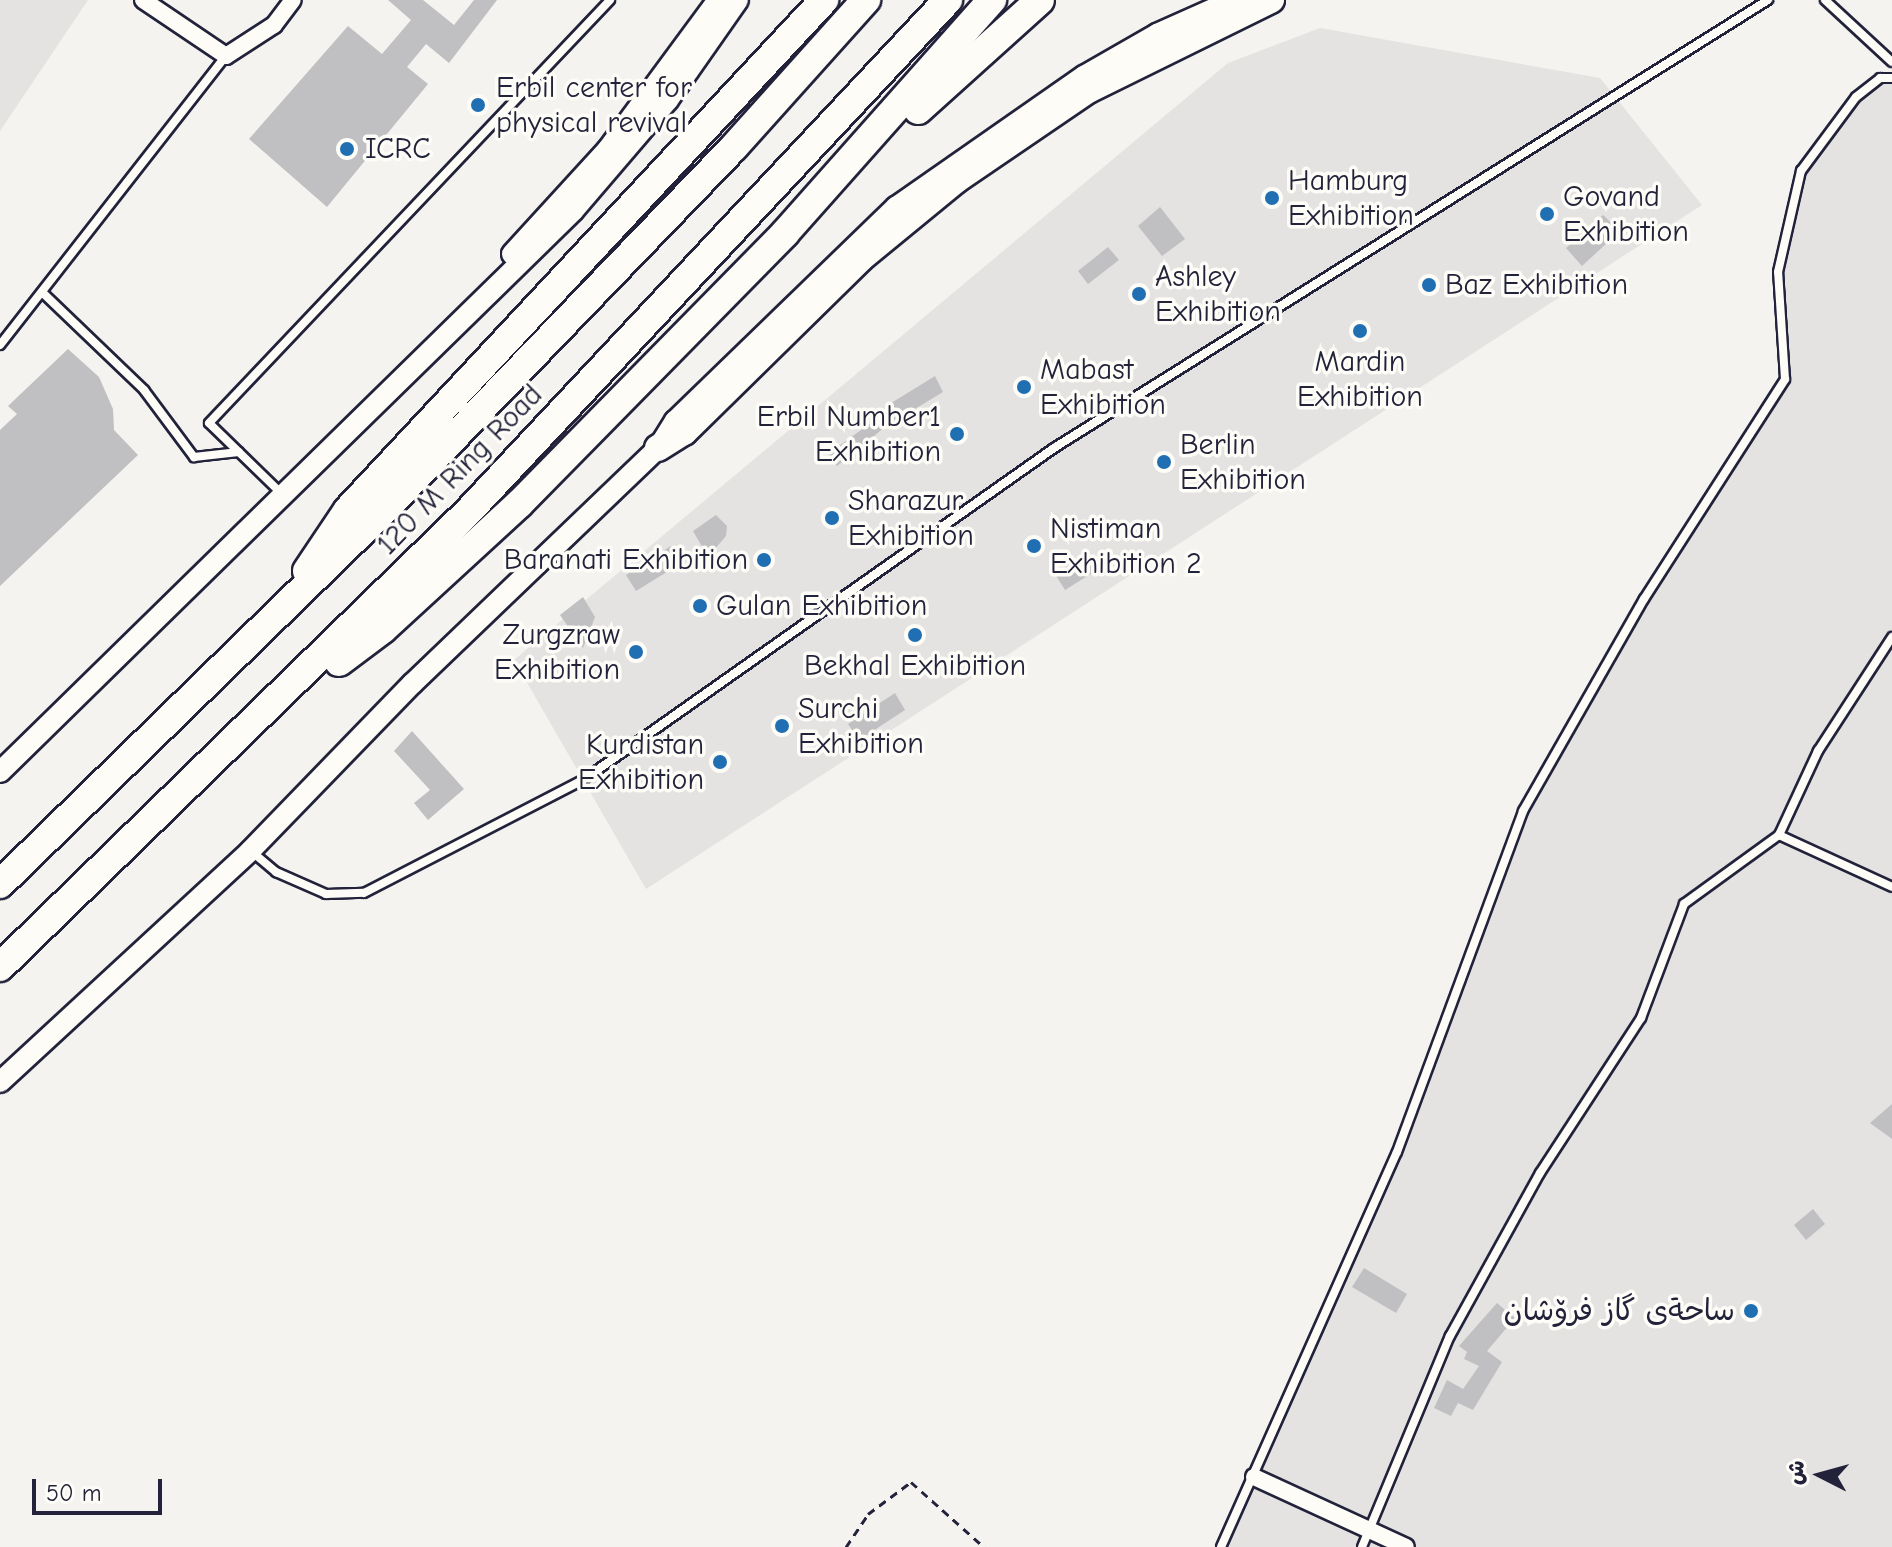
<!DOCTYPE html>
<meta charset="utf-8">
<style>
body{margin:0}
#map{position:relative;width:1892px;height:1547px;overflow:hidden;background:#f4f3ef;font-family:"Comic Neue","Playpen Sans Arabic",sans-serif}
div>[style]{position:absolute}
.built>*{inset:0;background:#e4e3e2}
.building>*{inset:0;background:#c0bfc2}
.path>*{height:3px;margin-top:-1.5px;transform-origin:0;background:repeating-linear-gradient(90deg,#22223b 0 8px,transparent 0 14px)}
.roads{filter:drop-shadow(2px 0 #22223b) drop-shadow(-2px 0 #22223b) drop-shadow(0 2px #22223b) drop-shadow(0 -2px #22223b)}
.service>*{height:8px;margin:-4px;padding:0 4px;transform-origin:4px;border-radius:4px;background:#fdfcf7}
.minor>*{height:16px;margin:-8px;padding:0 8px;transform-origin:8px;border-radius:8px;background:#fdfcf7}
.tertiary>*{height:20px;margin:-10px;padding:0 10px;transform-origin:10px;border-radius:10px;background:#fdfcf7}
.trunk>*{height:26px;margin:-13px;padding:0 13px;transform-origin:13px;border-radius:13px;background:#fdfcf7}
.motorway>*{height:28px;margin:-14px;padding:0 14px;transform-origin:14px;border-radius:14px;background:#fdfcf7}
.dots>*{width:22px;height:22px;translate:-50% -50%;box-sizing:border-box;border:4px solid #fdfcf7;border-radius:50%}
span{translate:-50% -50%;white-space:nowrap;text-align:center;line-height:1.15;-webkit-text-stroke:7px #fdfcf7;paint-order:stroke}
.poi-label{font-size:30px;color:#22223b}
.left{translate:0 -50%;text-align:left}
.right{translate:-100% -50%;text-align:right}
.street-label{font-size:30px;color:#22223b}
.north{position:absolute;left:1780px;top:1435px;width:80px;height:80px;-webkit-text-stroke:6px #fdfcf7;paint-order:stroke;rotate:276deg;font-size:22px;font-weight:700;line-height:32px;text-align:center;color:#22223b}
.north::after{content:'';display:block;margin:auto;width:28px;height:36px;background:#22223b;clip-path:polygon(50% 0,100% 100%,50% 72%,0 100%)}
.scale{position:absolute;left:32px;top:1479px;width:130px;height:36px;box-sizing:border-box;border:4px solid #22223b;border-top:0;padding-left:10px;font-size:24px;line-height:28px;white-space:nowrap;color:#22223b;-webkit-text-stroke:6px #fdfcf7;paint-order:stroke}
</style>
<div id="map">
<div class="built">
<i style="clip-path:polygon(0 0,88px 0,0 131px)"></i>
<i style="clip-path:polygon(1320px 28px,1600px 78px,1702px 205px,646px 889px,514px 660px,1228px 63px)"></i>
<i style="clip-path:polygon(1880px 78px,1892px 78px,1892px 1547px,1221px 1547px,1397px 1152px,1523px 811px,1644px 599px,1785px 379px,1778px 272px,1801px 171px,1834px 124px)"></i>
</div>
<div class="building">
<i style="clip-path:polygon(388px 0,423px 0,454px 25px,474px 0,497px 0,449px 63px,426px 44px,407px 67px,428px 84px,327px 207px,249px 139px,348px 26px,382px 54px,411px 20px)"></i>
<i style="clip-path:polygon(1160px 207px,1185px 239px,1162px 256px,1138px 226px)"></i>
<i style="clip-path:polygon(1603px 215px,1620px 231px,1582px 266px,1566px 248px)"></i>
<i style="clip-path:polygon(1108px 247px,1119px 260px,1088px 284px,1078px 271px)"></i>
<i style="clip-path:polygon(68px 349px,99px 377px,113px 409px,114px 430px,138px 455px,0 586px,0 430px,17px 414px,8px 406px)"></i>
<i style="clip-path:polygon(935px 376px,943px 392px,885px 427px,837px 466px,828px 454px,890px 409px,888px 405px)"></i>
<i style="clip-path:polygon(716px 515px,727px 526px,726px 536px,708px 557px,693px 531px)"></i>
<i style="clip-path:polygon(671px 546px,683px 562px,636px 591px,626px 575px)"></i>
<i style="clip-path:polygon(1085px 555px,1097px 570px,1065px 590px,1055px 574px)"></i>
<i style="clip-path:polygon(583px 597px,595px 617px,583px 648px,560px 615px)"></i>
<i style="clip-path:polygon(895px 693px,905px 710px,859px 740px,848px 724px)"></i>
<i style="clip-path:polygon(412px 731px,464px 789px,428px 820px,414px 803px,430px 790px,394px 751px)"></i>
<i style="clip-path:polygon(1892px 1104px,1892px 1139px,1870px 1123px)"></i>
<i style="clip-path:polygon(1813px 1209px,1825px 1224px,1806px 1240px,1794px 1225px)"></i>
<i style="clip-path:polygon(1364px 1268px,1407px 1294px,1396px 1313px,1352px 1287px)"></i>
<i style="clip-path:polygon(1497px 1303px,1515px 1318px,1487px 1351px,1502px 1362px,1473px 1410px,1458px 1403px,1451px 1416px,1434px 1408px,1447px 1380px,1463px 1389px,1479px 1366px,1464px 1359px,1467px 1352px,1459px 1346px)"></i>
</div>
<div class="path">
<i style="left:846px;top:1547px;width:40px;rotate:-56deg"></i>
<i style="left:868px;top:1514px;width:54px;rotate:-36.7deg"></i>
<i style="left:911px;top:1482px;width:98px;rotate:41.7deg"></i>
</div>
<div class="roads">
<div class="service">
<i style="left:1825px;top:0;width:91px;rotate:42.8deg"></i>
<i style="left:44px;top:294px;width:139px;rotate:43.8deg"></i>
<i style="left:144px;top:390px;width:84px;rotate:53.3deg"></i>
<i style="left:194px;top:457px;width:45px;rotate:-6.3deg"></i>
<i style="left:0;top:345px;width:367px;rotate:-52deg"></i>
<i style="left:283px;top:495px;width:103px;rotate:-135.8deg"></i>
<i style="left:209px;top:423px;width:583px;rotate:-46.53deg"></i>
<i style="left:1779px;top:835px;width:124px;rotate:24.7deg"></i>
<i style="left:251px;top:851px;width:33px;rotate:40deg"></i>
<i style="left:276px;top:872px;width:55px;rotate:23.7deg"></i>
<i style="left:326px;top:894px;width:38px;rotate:-2deg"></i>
<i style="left:364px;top:893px;width:246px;rotate:-27.3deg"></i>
<i style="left:583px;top:780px;width:576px;rotate:-35.18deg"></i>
<i style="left:1054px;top:448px;width:843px;rotate:-32.11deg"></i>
<i style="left:1221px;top:1547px;width:432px;rotate:-66deg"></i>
<i style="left:1397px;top:1152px;width:364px;rotate:-69.7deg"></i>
<i style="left:1523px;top:811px;width:244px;rotate:-60.3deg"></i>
<i style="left:1644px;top:599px;width:261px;rotate:-57.3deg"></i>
<i style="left:1785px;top:379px;width:107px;rotate:-93.7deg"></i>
<i style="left:1778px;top:272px;width:104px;rotate:-77.2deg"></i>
<i style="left:1801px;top:171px;width:92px;rotate:-53.4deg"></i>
<i style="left:1856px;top:97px;width:31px;rotate:-38deg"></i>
<i style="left:1880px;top:78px;width:12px"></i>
<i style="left:1362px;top:1547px;width:229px;rotate:-67.4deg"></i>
<i style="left:1450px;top:1336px;width:186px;rotate:-61.1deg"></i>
<i style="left:1540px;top:1173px;width:185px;rotate:-56.9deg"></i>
<i style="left:1641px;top:1018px;width:122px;rotate:-69.3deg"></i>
<i style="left:1684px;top:904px;width:117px;rotate:-36deg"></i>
<i style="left:1779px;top:835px;width:93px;rotate:-65.1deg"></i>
<i style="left:1818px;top:751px;width:136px;rotate:-57deg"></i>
</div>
<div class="minor">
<i style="left:143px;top:0;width:100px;rotate:34deg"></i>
<i style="left:226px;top:56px;width:57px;rotate:-32.9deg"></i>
<i style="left:274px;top:25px;width:31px;rotate:-53deg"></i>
<i style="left:1254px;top:1477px;width:167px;rotate:24.7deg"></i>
</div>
<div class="tertiary">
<i style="left:512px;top:254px;width:142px;rotate:-47.6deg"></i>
<i style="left:608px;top:149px;width:185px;rotate:-53.6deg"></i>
<i style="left:0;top:772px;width:803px;rotate:-44.39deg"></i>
<i style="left:574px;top:210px;width:145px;rotate:-49.5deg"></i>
<i style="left:668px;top:100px;width:122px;rotate:-55deg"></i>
<i style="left:0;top:1082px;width:340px;rotate:-42.7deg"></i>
<i style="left:250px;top:851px;width:233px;rotate:-45.9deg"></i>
<i style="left:412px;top:684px;width:341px;rotate:-43.8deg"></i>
<i style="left:658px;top:448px;width:32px;rotate:-58deg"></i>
<i style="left:675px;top:421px;width:308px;rotate:-44.1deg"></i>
<i style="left:896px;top:207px;width:229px;rotate:-34.9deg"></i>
<i style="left:1084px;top:76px;width:84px;rotate:-29.9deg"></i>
<i style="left:1157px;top:34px;width:83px;rotate:-24.1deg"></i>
</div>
<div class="trunk">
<i style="left:658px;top:448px;width:31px;rotate:-32deg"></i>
<i style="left:684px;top:432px;width:248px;rotate:-44.5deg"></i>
<i style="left:861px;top:258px;width:123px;rotate:-39.4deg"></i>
<i style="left:956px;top:180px;width:160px;rotate:-34.3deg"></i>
<i style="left:1088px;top:90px;width:204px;rotate:-26.2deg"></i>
</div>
<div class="motorway">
<i style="left:918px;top:110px;width:164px;rotate:-42deg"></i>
<i style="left:307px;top:571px;width:73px;rotate:-56.1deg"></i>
<i style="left:348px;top:510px;width:698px;rotate:-46.97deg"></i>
<i style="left:339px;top:662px;width:55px;rotate:-36.9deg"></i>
<i style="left:383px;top:629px;width:186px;rotate:-42.6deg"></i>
<i style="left:520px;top:503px;width:378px;rotate:-45.5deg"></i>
<i style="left:785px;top:233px;width:312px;rotate:-48.4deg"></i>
<i style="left:0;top:884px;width:535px;rotate:-44.24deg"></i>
<i style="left:383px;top:511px;width:506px;rotate:-46.04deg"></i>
<i style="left:734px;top:147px;width:198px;rotate:-48.1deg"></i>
<i style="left:0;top:967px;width:653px;rotate:-44.19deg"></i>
<i style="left:468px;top:512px;width:702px;rotate:-46.85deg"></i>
</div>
</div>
<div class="dots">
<i style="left:478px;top:105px;background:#1f6fb2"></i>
<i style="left:347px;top:149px;background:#1f6fb2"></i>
<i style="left:1272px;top:198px;background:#1f6fb2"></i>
<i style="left:1547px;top:214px;background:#1f6fb2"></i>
<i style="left:1429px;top:285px;background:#1f6fb2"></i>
<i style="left:1139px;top:294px;background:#1f6fb2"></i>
<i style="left:1360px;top:331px;background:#1f6fb2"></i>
<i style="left:1024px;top:387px;background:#1f6fb2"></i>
<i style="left:957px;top:434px;background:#1f6fb2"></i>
<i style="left:1164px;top:462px;background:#1f6fb2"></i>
<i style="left:832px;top:518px;background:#1f6fb2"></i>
<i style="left:1034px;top:546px;background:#1f6fb2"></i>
<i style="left:764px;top:560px;background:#1f6fb2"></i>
<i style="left:700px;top:606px;background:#1f6fb2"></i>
<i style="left:915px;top:635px;background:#1f6fb2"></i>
<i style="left:636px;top:652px;background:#1f6fb2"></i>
<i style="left:782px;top:726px;background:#1f6fb2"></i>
<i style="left:720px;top:762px;background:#1f6fb2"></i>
<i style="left:1751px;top:1311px;background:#1f6fb2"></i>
</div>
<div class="poi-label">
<span class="left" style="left:496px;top:105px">Erbil center for<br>physical revival</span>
<span class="left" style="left:365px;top:149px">ICRC</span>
<span class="left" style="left:1288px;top:198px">Hamburg<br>Exhibition</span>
<span class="left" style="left:1563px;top:214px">Govand<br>Exhibition</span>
<span class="left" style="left:1155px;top:294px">Ashley<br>Exhibition</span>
<span class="left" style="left:1445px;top:285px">Baz Exhibition</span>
<span style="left:1360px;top:379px">Mardin<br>Exhibition</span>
<span class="left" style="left:1040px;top:387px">Mabast<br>Exhibition</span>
<span class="right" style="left:941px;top:434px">Erbil Number1<br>Exhibition</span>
<span class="left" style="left:1180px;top:462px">Berlin<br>Exhibition</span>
<span class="left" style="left:848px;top:518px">Sharazur<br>Exhibition</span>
<span class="left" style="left:1050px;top:546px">Nistiman<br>Exhibition 2</span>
<span class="right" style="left:748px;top:560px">Baranati Exhibition</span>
<span class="left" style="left:716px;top:606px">Gulan Exhibition</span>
<span class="right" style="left:620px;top:652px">Zurgzraw<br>Exhibition</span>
<span style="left:915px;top:666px">Bekhal Exhibition</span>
<span class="left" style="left:798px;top:726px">Surchi<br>Exhibition</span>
<span class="right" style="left:704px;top:762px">Kurdistan<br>Exhibition</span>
<span class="right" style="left:1735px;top:1311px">ساحةی گاز فرۆشان</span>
</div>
<div class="street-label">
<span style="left:460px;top:470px;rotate:-46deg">120 M Ring Road</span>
</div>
<div class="north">ش</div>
<div class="scale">50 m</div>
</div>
